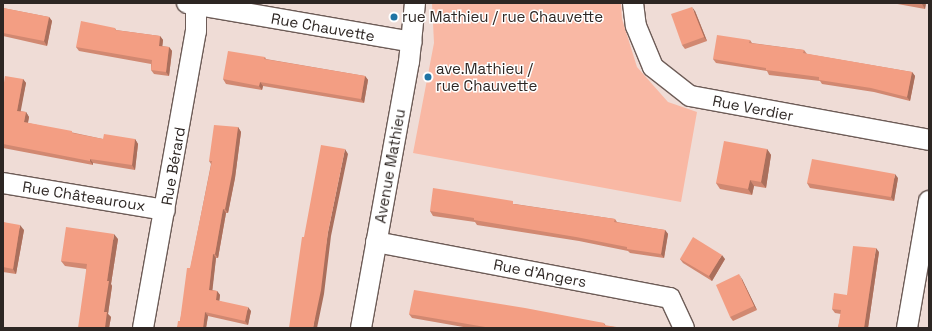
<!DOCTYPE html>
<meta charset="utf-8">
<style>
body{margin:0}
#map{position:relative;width:932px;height:331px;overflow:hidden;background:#efdcd6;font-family:"Space Grotesk",sans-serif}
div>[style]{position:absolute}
.green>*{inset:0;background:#f9b8a4}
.roads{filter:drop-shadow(1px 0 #6d5c57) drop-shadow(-1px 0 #6d5c57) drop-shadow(0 1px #6d5c57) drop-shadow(0 -1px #6d5c57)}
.minor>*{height:20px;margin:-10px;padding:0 10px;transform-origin:10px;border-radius:10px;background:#fff}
.wall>*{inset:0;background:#d18871}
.shaded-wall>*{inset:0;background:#aa6f5c}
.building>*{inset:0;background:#f39e83}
.dots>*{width:11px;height:11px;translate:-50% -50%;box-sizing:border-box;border:2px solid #fff;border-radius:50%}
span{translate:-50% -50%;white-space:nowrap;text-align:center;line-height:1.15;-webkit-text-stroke:3px #fff;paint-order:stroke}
.poi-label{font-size:15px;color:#2d2623}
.left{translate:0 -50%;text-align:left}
.street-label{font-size:15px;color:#2d2623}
.frame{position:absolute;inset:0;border:4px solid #2d2623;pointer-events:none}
</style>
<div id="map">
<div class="green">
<i style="clip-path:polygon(432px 3px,621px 3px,622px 19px,637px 67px,668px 102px,697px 112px,681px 202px,413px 153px,434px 43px)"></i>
</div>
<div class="roads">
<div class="minor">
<i style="left:187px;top:3px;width:228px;rotate:9.8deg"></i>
<i style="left:633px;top:3px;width:23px;rotate:83deg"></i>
<i style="left:636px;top:26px;width:44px;rotate:67.5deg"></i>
<i style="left:653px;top:67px;width:47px;rotate:38.1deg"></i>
<i style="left:690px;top:96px;width:243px;rotate:10.4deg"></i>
<i style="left:3px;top:183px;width:164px;rotate:9.5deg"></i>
<i style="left:376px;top:242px;width:299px;rotate:10.8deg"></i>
<i style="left:670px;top:298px;width:33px;rotate:65deg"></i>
<i style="left:143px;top:328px;width:302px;rotate:-79.9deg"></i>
<i style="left:196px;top:31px;width:28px;rotate:-90deg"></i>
<i style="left:361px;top:328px;width:270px;rotate:-79.8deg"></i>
<i style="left:409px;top:62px;width:59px;rotate:-84.2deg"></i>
<i style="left:907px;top:328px;width:129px;rotate:-80.2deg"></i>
</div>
</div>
<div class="wall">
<i style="clip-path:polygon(892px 3px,926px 3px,925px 9px)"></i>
<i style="clip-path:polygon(3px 8px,49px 17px,52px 21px,47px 46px,3px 36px)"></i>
<i style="clip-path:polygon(695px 11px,707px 41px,685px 49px,682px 45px)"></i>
<i style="clip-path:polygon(115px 28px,116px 30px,160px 36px,163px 40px,162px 46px,169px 47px,172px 51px,169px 76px,154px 74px,151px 70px,151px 64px,79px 51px,76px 47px)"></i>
<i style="clip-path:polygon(750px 40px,752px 43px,804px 50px,807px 54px,912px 72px,915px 76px,910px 101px,874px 92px,822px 84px,820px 81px,769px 75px,767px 71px,716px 63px,713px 59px)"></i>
<i style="clip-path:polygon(265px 57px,266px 59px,365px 76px,368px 80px,364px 103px,263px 86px,262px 90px,226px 84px,223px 79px)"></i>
<i style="clip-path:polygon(23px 79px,26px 83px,20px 111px,26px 112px,29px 117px,28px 123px,103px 139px,135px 139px,138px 144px,135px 170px,93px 163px,93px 165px,3px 148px,3px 89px)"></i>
<i style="clip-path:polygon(238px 127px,241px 132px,235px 178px,228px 213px,226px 213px,218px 258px,216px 258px,212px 290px,217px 291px,220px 295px,219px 301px,251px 311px,248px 325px,208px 316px,206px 328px,177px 328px,180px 321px,211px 164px,209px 161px)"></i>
<i style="clip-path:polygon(767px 149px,771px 155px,766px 188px,754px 186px,752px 195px,720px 189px,716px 183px)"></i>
<i style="clip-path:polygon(898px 178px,894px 201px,810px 188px,807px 183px)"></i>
<i style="clip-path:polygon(515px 204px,615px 219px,617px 222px,665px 230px,668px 234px,664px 258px,630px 253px,628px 251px,579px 241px,477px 225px,475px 222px,433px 216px,430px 211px)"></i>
<i style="clip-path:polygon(3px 222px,24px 230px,16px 274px,3px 272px,3px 273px)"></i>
<i style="clip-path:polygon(118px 239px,111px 284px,112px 286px,108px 314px,111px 317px,109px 328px,86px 269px,65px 266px,61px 261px)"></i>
<i style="clip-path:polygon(879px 252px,868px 328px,838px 328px,841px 314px,835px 313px,832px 309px,847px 295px)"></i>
<i style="clip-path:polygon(680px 259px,725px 259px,712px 281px,683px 263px)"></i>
<i style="clip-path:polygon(742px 279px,757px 310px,733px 321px,730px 317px)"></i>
<i style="clip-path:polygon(409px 314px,604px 323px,606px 326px,623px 328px,469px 328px,412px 318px)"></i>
</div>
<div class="shaded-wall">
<i style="clip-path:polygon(923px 3px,926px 3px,925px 9px,922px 4px)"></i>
<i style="clip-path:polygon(692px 7px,695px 11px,707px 41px,704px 37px)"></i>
<i style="clip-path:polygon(49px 17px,52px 21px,47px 46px,44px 41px)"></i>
<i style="clip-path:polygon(160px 36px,163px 40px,162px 50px,159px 46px)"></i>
<i style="clip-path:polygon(169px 47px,172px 51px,169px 76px,166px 72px)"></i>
<i style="clip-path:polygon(912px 72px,915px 76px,910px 101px,907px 97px)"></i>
<i style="clip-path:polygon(365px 76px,368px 80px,364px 103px,361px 99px)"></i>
<i style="clip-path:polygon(23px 79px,26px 83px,20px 115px,17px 111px)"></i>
<i style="clip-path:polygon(260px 82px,263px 86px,262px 90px,259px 86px)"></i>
<i style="clip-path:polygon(26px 112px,29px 117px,27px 127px,24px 122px)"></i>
<i style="clip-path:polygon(238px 127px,241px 132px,235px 178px,228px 213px,225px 209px)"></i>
<i style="clip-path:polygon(135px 139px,138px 144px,135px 170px,132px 165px)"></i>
<i style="clip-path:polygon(345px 149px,348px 154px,331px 236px,324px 294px,317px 328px,313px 328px,328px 232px)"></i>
<i style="clip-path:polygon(767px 149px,771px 155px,766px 188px,761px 182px)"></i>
<i style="clip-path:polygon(90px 159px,93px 163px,93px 165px,90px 161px)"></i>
<i style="clip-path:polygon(895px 174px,898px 178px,894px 201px,891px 197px)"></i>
<i style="clip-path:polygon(750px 180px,754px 186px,752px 195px,748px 189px)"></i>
<i style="clip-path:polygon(223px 209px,226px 213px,218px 258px,215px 254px)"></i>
<i style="clip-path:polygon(20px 225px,24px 230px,16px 274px,13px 269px)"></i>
<i style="clip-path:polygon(665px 230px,668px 234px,664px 258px,661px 254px)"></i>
<i style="clip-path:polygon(114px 234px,118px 239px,111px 284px,112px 286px,108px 314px,111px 317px,109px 328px,105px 328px,104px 312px,107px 281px)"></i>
<i style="clip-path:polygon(876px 248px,879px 252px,868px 328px,864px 328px)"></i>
<i style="clip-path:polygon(213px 254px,216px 258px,212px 294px,209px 290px)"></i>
<i style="clip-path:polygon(722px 255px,725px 259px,712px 281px,709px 276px)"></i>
<i style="clip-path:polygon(739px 274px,742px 279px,757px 310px,754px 306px)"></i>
<i style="clip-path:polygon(217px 291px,220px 295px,219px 304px,216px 300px)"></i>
<i style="clip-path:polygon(248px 307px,251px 311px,248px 325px,245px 321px)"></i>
<i style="clip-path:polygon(205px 312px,208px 316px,206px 328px,203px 328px)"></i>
</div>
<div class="building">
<i style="clip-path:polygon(914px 3px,923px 3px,922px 4px)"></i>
<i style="clip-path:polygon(692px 7px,704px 37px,682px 45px,671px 14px)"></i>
<i style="clip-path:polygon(3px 8px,49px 17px,44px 41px,3px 33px)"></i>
<i style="clip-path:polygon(81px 21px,115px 28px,115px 30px,160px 36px,159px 46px,169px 47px,166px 72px,151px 70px,152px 60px,76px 47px)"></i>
<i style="clip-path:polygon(717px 35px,750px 40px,749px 43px,804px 50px,803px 53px,912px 72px,907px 97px,871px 88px,819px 80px,819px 77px,766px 70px,766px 68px,713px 59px)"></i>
<i style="clip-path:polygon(228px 51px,265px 57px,264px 59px,365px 76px,361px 99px,260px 82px,259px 86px,223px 79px)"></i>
<i style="clip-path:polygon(5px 76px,23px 79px,17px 111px,26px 112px,24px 122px,72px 131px,72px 133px,103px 139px,104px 134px,135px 139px,132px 165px,90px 159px,90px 161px,3px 144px,3px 89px)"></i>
<i style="clip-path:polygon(214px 125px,238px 127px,232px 174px,225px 209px,223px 209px,215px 254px,213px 254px,209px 290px,217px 291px,216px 300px,248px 307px,245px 321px,205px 312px,203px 328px,177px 328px,178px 321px,180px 321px,187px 268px,190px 268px,212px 161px,209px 161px)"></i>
<i style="clip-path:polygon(724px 141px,767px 149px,761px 182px,750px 180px,748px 189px,716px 183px)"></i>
<i style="clip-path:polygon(321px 145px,345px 149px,328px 232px,321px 290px,313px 328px,289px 328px,302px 237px,304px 237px)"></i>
<i style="clip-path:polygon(812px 159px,895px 174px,891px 197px,807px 183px)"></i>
<i style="clip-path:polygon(433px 188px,513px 201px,513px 204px,615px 219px,614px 222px,665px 230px,661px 254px,627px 249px,627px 247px,576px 237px,474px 220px,474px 218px,430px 211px)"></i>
<i style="clip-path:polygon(3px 222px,20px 225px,13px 269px,3px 267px)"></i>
<i style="clip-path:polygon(66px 227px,114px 234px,107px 281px,109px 281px,104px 312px,107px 312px,105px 328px,78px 328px,87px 264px,61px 261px)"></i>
<i style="clip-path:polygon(693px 237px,722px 255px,709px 276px,680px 259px)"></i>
<i style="clip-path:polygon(853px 246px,876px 248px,864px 328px,838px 328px,841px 310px,832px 309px,834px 293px,847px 295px)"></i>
<i style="clip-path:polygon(739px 274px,754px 306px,730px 317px,716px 285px)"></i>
<i style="clip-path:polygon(414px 290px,525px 308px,604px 323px,604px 325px,623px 328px,491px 328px,409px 314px)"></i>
</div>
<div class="dots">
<i style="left:394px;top:17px;background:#2074a4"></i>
<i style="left:428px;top:77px;background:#2074a4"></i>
</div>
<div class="poi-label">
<span class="left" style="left:402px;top:17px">rue Mathieu / rue Chauvette</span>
<span class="left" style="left:436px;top:77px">ave.Mathieu /<br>rue Chauvette</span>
</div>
<div class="street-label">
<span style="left:323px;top:27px;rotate:10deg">Rue Chauvette</span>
<span style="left:753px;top:108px;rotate:11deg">Rue Verdier</span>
<span style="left:173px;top:166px;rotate:-80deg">Rue Bérard</span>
<span style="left:390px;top:166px;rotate:-80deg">Avenue Mathieu</span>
<span style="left:84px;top:196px;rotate:9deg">Rue Châteauroux</span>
<span style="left:540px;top:273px;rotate:11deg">Rue d'Angers</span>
</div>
<div class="frame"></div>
</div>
